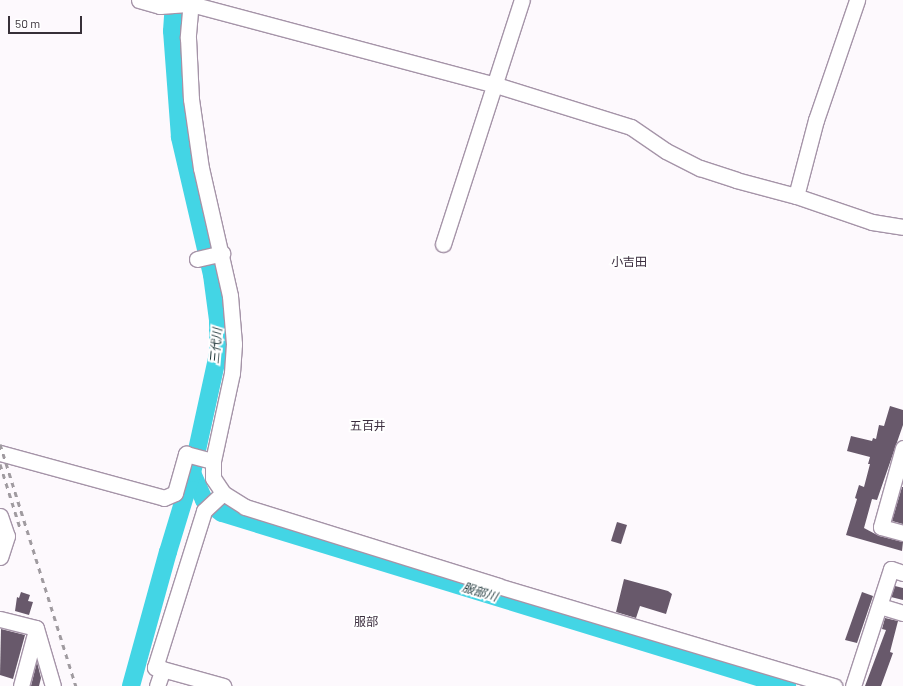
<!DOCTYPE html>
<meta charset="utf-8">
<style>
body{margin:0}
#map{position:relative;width:903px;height:686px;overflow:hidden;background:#fdf9fd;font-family:Barlow,"Noto Sans JP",sans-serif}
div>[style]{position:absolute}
.river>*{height:18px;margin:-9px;padding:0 9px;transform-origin:9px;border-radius:9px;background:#43d5e5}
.building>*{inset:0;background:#68596b}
.roads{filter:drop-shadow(1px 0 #a594a8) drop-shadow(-1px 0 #a594a8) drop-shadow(0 1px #a594a8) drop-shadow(0 -1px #a594a8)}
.minor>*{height:15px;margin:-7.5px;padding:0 7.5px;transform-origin:7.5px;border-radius:7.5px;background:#fff}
.rail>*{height:3px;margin-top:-1.5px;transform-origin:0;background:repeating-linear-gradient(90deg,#a09ba0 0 5px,transparent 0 10px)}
span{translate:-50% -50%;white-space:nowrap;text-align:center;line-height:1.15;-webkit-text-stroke:4px #fff;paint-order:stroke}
.neighbourhood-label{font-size:12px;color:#3c2e3f}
.water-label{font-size:12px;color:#1f373a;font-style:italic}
.scale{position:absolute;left:8px;top:16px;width:74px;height:18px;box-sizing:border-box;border:2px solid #373038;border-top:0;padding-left:5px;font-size:12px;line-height:14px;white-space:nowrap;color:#373038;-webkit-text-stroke:3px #fff;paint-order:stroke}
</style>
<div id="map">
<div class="river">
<i style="left:192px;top:473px;width:30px;rotate:66deg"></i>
<i style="left:204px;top:500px;width:22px;rotate:36deg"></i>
<i style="left:222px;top:513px;width:591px;rotate:17.02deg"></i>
<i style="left:131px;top:686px;width:139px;rotate:-74.6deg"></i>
<i style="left:168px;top:552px;width:83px;rotate:-73.1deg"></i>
<i style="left:192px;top:473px;width:122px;rotate:-77.7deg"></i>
<i style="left:218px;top:354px;width:34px;rotate:-90deg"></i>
<i style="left:218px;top:320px;width:45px;rotate:-97.6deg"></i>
<i style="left:212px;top:275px;width:142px;rotate:-103.1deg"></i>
<i style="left:180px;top:137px;width:106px;rotate:-94.3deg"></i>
<i style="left:172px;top:31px;width:31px;rotate:-86deg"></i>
</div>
<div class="building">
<i style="clip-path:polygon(890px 406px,903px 410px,903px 425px,877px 500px,872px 499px,864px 528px,879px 536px,903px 542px,902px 551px,846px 535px,857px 499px,855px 498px,859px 485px,864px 487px,870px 464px,868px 464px,870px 457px,847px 451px,851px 436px,872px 441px,873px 438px,876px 439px,879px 425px,884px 426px)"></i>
<i style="clip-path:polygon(902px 487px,903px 487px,903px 524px,892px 521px)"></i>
<i style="clip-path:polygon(617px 522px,627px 525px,621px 544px,611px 541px)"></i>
<i style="clip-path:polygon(624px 579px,668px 591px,672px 594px,666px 614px,640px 606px,636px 618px,616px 612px)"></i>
<i style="clip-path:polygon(895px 586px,903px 588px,903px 600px,891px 597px)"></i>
<i style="clip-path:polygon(21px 592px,30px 595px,28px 601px,33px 602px,29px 615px,15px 611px,17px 597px,19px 598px)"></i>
<i style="clip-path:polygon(862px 592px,873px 596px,857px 643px,845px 640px)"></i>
<i style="clip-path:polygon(885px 618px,898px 621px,890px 652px,893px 653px,881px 686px,865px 686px,886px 630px,882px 629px)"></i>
<i style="clip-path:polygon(1px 629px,25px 635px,13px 679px,0 675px)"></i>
<i style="clip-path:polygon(37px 662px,41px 678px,39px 686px,31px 686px)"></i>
</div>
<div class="roads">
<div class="minor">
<i style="left:139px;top:0;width:22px;rotate:16deg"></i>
<i style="left:160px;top:6px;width:31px;rotate:-4deg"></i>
<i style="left:191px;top:4px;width:316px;rotate:14.9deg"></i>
<i style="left:496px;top:85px;width:141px;rotate:17.3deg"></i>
<i style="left:631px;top:127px;width:42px;rotate:34.4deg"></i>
<i style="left:666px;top:151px;width:38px;rotate:27deg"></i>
<i style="left:700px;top:168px;width:38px;rotate:18deg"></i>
<i style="left:736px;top:180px;width:62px;rotate:14.9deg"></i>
<i style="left:796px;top:196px;width:80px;rotate:18.9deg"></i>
<i style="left:872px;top:222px;width:31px;rotate:9deg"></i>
<i style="left:191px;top:0;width:38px;rotate:95deg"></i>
<i style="left:188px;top:38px;width:61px;rotate:87.2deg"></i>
<i style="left:191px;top:99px;width:70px;rotate:81.8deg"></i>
<i style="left:201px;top:168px;width:131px;rotate:77.2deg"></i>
<i style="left:230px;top:296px;width:48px;rotate:85.2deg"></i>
<i style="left:234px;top:344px;width:29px;rotate:94deg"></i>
<i style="left:232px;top:373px;width:90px;rotate:102.2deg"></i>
<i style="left:213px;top:461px;width:17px;rotate:90deg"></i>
<i style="left:213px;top:478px;width:18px;rotate:56deg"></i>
<i style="left:223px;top:493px;width:26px;rotate:32deg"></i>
<i style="left:245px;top:507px;width:265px;rotate:17.3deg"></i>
<i style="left:498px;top:586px;width:351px;rotate:16.6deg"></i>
<i style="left:796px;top:196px;width:79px;rotate:-75.3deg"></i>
<i style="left:816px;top:120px;width:127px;rotate:-71.1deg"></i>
<i style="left:443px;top:244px;width:256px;rotate:-72.1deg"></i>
<i style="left:197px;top:259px;width:26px;rotate:-13deg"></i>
<i style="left:903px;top:448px;width:82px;rotate:105.6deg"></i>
<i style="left:881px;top:527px;width:23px;rotate:15deg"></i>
<i style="left:0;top:453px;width:170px;rotate:15.3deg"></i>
<i style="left:164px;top:498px;width:12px;rotate:-24deg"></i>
<i style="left:175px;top:493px;width:41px;rotate:-74.2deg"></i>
<i style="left:186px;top:454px;width:28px;rotate:15deg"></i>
<i style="left:223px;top:493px;width:26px;rotate:137deg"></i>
<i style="left:204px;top:511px;width:164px;rotate:107.4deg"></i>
<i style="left:155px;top:667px;width:71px;rotate:15.6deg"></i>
<i style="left:0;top:516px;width:21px;rotate:71deg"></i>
<i style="left:7px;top:536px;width:22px;rotate:108deg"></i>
<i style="left:880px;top:606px;width:24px;rotate:17deg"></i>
<i style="left:0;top:619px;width:37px;rotate:14deg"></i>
<i style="left:36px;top:628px;width:60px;rotate:73.7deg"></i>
<i style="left:21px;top:686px;width:58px;rotate:-75deg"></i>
<i style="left:157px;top:686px;width:18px;rotate:-71deg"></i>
<i style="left:853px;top:686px;width:123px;rotate:-72deg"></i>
<i style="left:891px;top:569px;width:13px;rotate:18deg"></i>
</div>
</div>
<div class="rail">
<i style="left:0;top:444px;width:254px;rotate:72.6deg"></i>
<i style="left:0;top:464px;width:67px;rotate:72.6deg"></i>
</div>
<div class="neighbourhood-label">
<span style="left:629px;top:262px">小吉田</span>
<span style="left:368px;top:426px">五百井</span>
<span style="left:366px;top:622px">服部</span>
</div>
<div class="water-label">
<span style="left:216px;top:346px;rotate:-85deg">三代川</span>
<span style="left:480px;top:592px;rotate:17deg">服部川</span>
</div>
<div class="scale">50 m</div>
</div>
